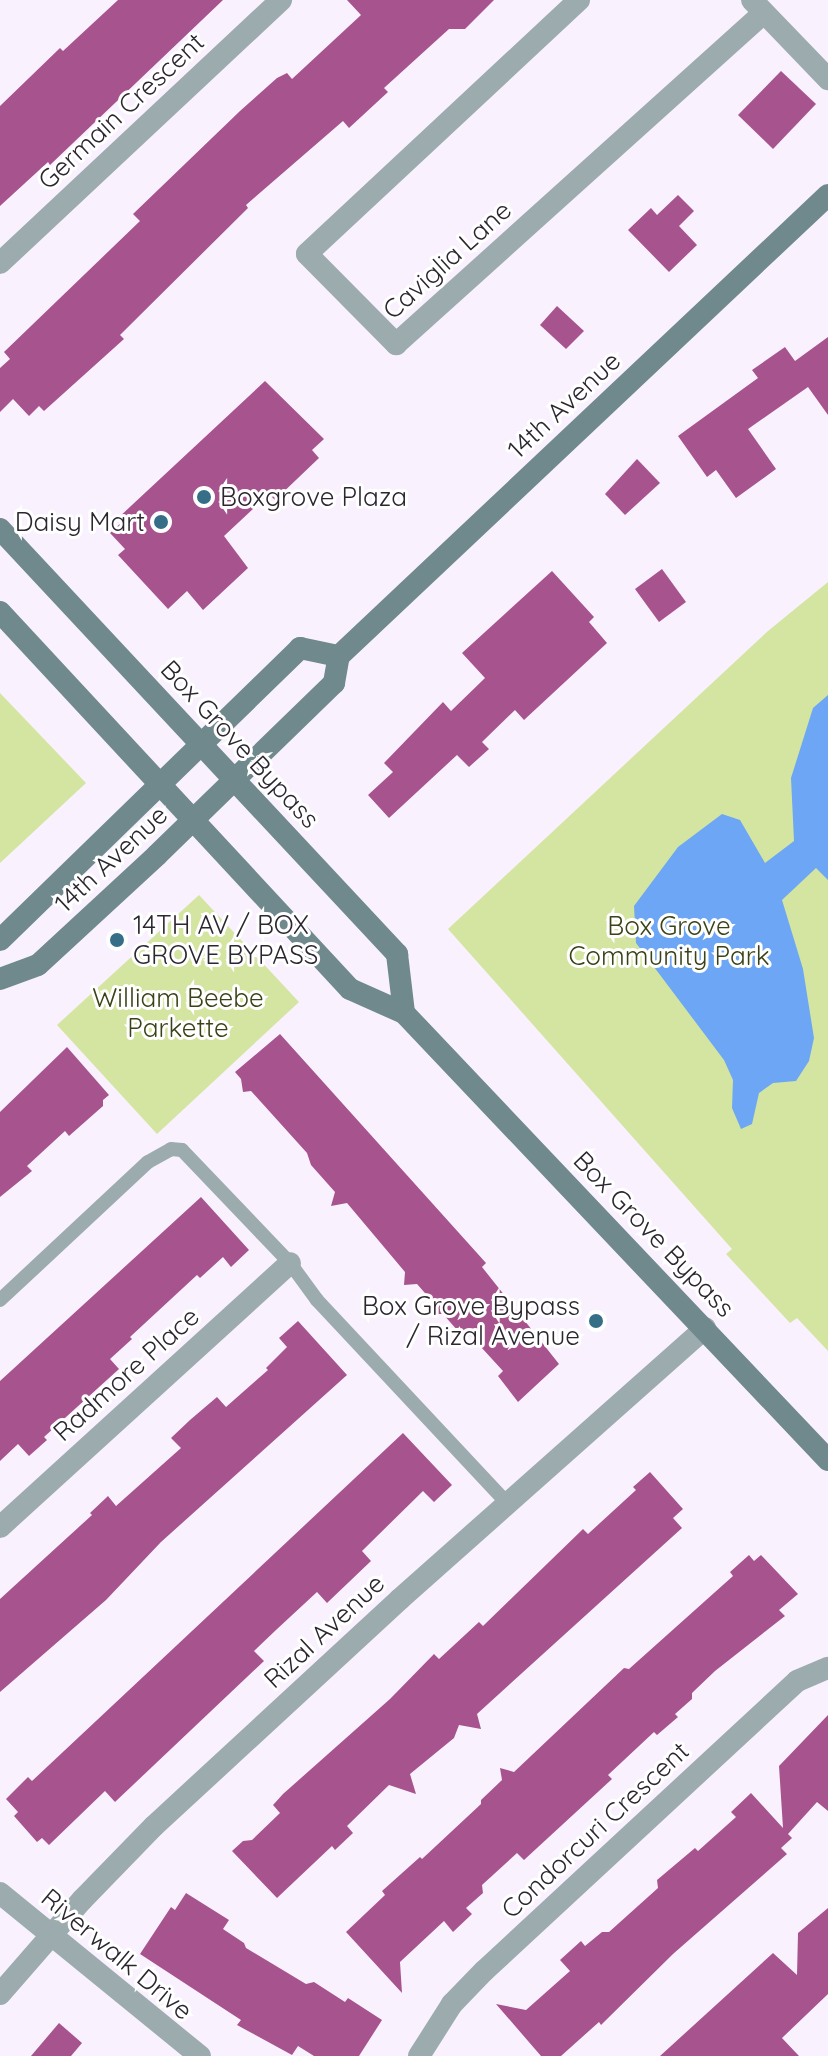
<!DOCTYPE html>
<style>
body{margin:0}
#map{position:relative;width:828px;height:2056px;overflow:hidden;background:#f9f2fe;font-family:Quicksand,sans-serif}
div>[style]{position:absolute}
.green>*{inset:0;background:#d4e4a1}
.water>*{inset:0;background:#6ca6f4}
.building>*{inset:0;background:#a7548e}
.service>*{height:14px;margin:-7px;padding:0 7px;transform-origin:7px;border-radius:7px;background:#9cacae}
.minor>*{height:22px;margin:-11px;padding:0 11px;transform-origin:11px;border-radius:11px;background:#9cacae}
.secondary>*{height:22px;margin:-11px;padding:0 11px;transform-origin:11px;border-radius:11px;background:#70898c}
.dots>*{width:22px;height:22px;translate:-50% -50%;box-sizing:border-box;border:4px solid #fff;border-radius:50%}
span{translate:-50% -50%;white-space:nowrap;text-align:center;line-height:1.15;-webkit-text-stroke:6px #fff;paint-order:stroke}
.street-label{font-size:26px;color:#2c2630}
.poi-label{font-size:26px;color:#2c2630}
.left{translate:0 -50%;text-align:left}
.right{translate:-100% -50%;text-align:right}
.park-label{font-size:26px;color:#3a4217}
</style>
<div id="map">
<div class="green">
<i style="clip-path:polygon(828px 582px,828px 1351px,797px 1318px,790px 1323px,726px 1254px,732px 1249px,448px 929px,768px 631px)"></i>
<i style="clip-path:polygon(0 693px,86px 783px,0 863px)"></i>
<i style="clip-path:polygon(199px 895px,299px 1002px,157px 1134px,57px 1025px)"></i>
</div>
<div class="water">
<i style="clip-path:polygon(828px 695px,828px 880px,816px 868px,782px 900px,803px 969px,814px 1038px,809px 1061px,796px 1081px,773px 1083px,759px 1093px,752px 1124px,741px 1129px,732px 1108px,733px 1080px,724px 1060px,636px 943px,634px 906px,678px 847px,722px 814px,740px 820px,765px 863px,794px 841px,791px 778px,813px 708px)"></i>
</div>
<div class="building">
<i style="clip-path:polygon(118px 0,223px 0,50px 165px,48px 162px,0 206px,0 106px,60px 48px,63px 51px)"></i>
<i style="clip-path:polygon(347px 0,494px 0,465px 29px,449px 29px,384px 88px,388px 92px,349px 128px,343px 121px,246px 205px,248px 208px,120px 335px,124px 339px,44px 411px,39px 406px,29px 416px,13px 399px,0 412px,0 368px,10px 359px,4px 352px,140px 221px,133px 214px,240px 111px,277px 78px,287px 73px,292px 79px,361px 15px)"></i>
<i style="clip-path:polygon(781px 71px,816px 104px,773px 149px,738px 115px)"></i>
<i style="clip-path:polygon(678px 195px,694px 211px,679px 226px,697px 245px,669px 272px,628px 230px,651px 208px,657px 215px)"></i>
<i style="clip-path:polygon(557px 306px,584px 331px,566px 349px,540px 325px)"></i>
<i style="clip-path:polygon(828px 337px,828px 415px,808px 387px,748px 429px,776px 469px,736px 498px,716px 470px,707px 477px,678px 436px,758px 378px,752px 370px,785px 347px,795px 361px)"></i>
<i style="clip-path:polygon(265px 381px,324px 439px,312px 450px,319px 458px,275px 500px,269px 494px,224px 536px,248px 568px,203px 610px,187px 591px,168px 609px,118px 555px,125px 549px,110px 533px,121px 523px,117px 519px)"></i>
<i style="clip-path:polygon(637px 459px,660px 483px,625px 515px,605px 494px)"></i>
<i style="clip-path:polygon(662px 569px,686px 602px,659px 622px,635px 589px)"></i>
<i style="clip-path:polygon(552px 571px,594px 617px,589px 622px,607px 643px,524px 720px,515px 710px,482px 742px,489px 749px,469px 767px,457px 755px,389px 818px,368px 795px,393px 772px,384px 763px,443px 702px,451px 711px,485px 678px,462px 653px)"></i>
<i style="clip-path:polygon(280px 1034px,486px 1263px,482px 1267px,559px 1364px,518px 1402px,498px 1376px,503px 1371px,470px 1335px,465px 1339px,443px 1314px,432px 1314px,432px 1301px,417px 1284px,404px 1285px,405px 1272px,347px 1203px,331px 1206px,335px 1192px,311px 1165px,307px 1153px,251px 1091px,243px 1092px,241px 1079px,235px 1072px)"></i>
<i style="clip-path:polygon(67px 1047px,109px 1095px,103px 1100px,103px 1106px,69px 1136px,65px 1131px,27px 1166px,32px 1171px,0 1197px,0 1112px)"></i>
<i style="clip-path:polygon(201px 1197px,249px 1250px,231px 1267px,223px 1257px,200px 1278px,197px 1275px,130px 1337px,132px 1339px,110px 1359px,119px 1369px,44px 1437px,47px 1440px,29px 1456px,18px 1444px,0 1461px,0 1381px)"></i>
<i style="clip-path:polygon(298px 1321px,347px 1375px,161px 1542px,106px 1600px,0 1692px,0 1599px,92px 1515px,90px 1513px,108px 1496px,116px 1506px,181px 1448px,171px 1438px,190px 1420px,217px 1397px,226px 1407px,268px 1370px,266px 1368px,287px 1347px,279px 1338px)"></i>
<i style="clip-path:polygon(403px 1433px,452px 1485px,434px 1502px,423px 1491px,362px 1551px,371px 1561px,327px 1603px,317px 1592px,276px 1630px,254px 1651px,264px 1661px,115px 1802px,105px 1791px,49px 1845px,42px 1838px,37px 1842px,14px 1816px,18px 1812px,6px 1799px,28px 1777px,32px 1781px)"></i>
<i style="clip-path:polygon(650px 1472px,683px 1509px,673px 1518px,682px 1528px,477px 1714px,481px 1729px,459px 1725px,454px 1738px,410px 1774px,416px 1794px,389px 1785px,347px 1826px,353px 1833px,335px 1850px,332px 1846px,277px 1898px,232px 1851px,243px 1841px,252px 1840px,280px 1813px,273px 1805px,283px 1794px,390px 1699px,434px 1654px,439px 1659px,479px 1622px,483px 1626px,583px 1529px,588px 1534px,636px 1490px,633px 1487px)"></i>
<i style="clip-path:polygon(749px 1555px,754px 1561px,761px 1555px,798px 1594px,779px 1610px,785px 1616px,715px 1671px,692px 1693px,692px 1699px,675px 1714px,678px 1717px,657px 1735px,654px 1732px,608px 1775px,612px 1779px,524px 1860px,517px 1853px,482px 1885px,483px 1893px,466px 1908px,472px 1914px,453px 1932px,444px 1921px,400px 1962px,402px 1993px,346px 1932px,385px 1895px,382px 1891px,420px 1857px,422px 1859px,481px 1804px,481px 1800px,502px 1780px,500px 1768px,514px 1772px,624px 1668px,629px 1669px,733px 1576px,730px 1572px)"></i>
<i style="clip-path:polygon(828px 1715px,828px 1811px,817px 1802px,788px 1834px,792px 1838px,781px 1848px,787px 1854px,673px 1954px,601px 2025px,599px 2022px,561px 2056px,541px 2056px,496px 2004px,526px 2010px,570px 1971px,560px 1960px,581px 1941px,585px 1946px,602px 1932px,609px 1932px,658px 1888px,657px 1880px,695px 1848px,698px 1851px,736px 1817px,731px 1812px,751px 1793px,783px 1828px,779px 1766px)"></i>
<i style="clip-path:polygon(186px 1893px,229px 1920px,223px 1929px,244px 1943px,246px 1948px,306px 1984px,314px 1982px,345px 2002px,348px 1998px,382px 2020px,359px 2056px,314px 2056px,298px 2046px,292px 2055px,237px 2025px,241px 2020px,140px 1954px,171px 1907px,175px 1910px)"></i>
<i style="clip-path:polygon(828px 1908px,828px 1994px,782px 2038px,799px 2056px,660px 2056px,773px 1953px,797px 1975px,798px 1933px)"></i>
<i style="clip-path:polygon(59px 2023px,82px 2043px,71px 2056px,31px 2056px)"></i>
</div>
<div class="service">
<i style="left:0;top:1300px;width:202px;rotate:-43deg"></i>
<i style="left:148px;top:1162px;width:26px;rotate:-29deg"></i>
<i style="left:171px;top:1149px;width:11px;rotate:5deg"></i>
<i style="left:182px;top:1150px;width:156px;rotate:46.3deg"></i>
<i style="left:290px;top:1263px;width:46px;rotate:53.9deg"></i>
<i style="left:317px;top:1300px;width:278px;rotate:46.9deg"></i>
</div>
<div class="minor">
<i style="left:579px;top:0;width:372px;rotate:137deg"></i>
<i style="left:307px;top:254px;width:127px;rotate:45.3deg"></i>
<i style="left:396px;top:344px;width:495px;rotate:-42deg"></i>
<i style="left:752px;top:0;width:110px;rotate:46.1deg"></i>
<i style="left:0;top:263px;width:385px;rotate:-43.1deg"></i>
<i style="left:0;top:1527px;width:392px;rotate:-42.3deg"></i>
<i style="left:0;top:1893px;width:258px;rotate:39.2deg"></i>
<i style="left:0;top:1994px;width:125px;rotate:-48.9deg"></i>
<i style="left:82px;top:1900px;width:103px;rotate:-45.8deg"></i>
<i style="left:154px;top:1826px;width:335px;rotate:-42.7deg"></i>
<i style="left:400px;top:1599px;width:408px;rotate:-41.6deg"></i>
<i style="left:419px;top:2056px;width:62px;rotate:-57.6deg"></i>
<i style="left:452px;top:2004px;width:46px;rotate:-45.9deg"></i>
<i style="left:484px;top:1971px;width:427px;rotate:-42.8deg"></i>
<i style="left:797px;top:1681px;width:34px;rotate:-23deg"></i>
</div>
<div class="secondary">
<i style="left:0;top:529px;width:582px;rotate:46.95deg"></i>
<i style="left:397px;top:954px;width:59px;rotate:83.2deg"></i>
<i style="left:0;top:612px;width:514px;rotate:47.13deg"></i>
<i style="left:350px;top:989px;width:59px;rotate:24deg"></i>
<i style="left:404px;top:1013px;width:616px;rotate:46.51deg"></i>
<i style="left:0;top:940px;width:419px;rotate:-44.2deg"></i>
<i style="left:300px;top:648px;width:40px;rotate:12deg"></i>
<i style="left:0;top:979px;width:40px;rotate:-20.2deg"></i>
<i style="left:38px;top:965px;width:162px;rotate:-42.7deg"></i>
<i style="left:157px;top:855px;width:247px;rotate:-44.2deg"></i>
<i style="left:334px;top:683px;width:27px;rotate:-80deg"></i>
<i style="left:339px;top:656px;width:672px;rotate:-43.31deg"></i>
</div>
<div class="dots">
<i style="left:204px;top:497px;background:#366e88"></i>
<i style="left:161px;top:522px;background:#366e88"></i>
<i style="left:117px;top:940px;background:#366e88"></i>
<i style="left:596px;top:1321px;background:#366e88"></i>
</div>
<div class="street-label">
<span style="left:121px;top:111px;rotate:-43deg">Germain Crescent</span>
<span style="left:447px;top:260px;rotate:-42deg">Caviglia Lane</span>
<span style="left:564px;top:405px;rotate:-43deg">14th Avenue</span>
<span style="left:240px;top:744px;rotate:47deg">Box Grove Bypass</span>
<span style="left:111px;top:859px;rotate:-43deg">14th Avenue</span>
<span style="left:654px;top:1234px;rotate:46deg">Box Grove Bypass</span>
<span style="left:126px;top:1374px;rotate:-42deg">Radmore Place</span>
<span style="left:324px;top:1631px;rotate:-43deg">Rizal Avenue</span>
<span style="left:595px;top:1830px;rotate:-43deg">Condorcuri Crescent</span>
<span style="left:117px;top:1954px;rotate:40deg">Riverwalk Drive</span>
</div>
<div class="poi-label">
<span class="left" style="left:220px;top:497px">Boxgrove Plaza</span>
<span class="right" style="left:145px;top:522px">Daisy Mart</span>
<span class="left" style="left:133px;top:940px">14TH AV / BOX<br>GROVE BYPASS</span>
<span class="right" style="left:580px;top:1321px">Box Grove Bypass<br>/ Rizal Avenue</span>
</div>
<div class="park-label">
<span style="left:669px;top:941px">Box Grove<br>Community Park</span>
<span style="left:178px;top:1013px">William Beebe<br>Parkette</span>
</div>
</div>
